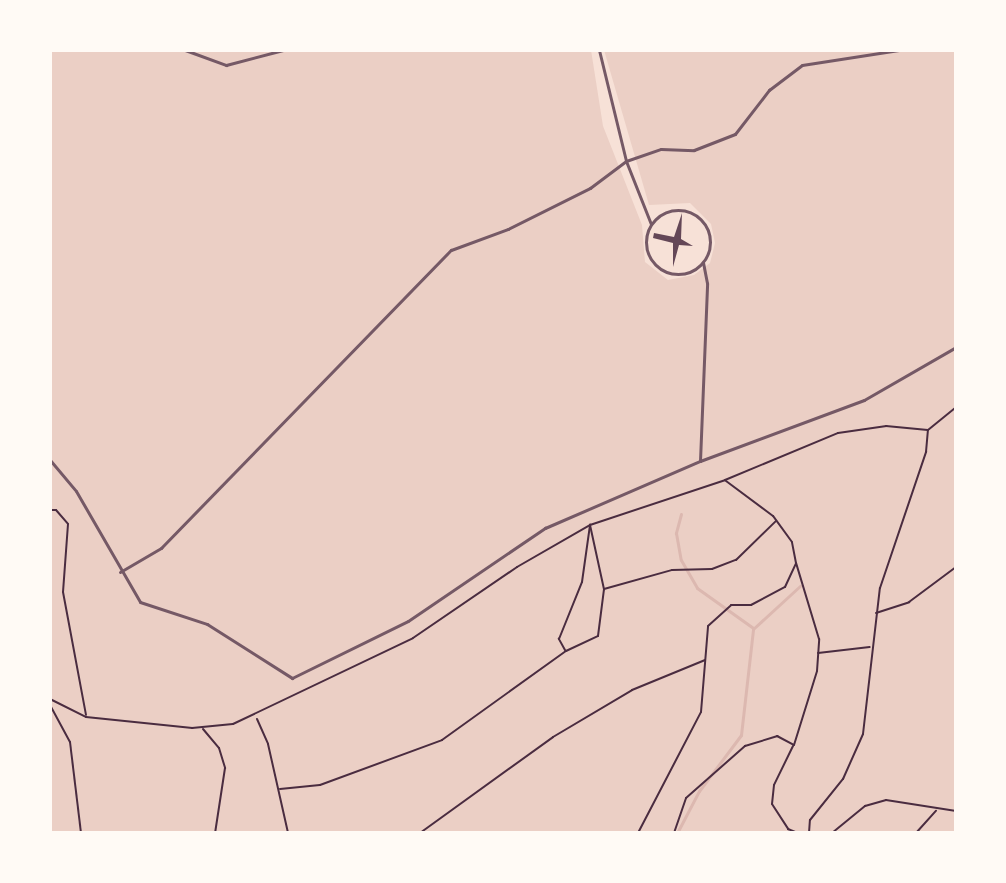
<!DOCTYPE html>
<style>
body{margin:0}
#map{position:relative;width:1006px;height:883px;overflow:hidden;background:#f7e1d7;font-family:"Roboto Serif",serif}
div>[style]{position:absolute}
.green>*{inset:0;background:#ebcfc5}
.stream>*{height:3px;margin:-1.5px;padding:0 1.5px;transform-origin:1.5px;border-radius:1.5px;background:#dcb8b0}
.building>*{inset:0;background:#644757}
.path>*{height:2px;margin:-1px;padding:0 1px;transform-origin:1px;border-radius:1px;background:#4a2c40}
.service>*{height:3px;margin:-1.5px;padding:0 1.5px;transform-origin:1.5px;border-radius:1.5px;background:#755966}
.service>.ring{margin:-1.5px;padding:0;box-sizing:content-box;background:none;border:3px solid #755966;border-radius:50%}
span{translate:-50% -50%;white-space:nowrap;text-align:center;line-height:1.15;-webkit-text-stroke:8px #fffaf5;paint-order:stroke}
.frame{position:absolute;inset:0;border:52px solid #fffaf5;pointer-events:none}
</style>
<div id="map">
<div class="green">
<i style="clip-path:polygon(50px 50px,591px 50px,603px 126px,642px 225px,645px 262px,668px 280px,694px 275px,710px 263px,715px 243px,711px 224px,690px 203px,649px 205px,604px 50px,956px 50px,956px 833px,50px 833px)"></i>
</div>
<div class="stream">
<i style="left:681px;top:514px;width:20px;rotate:105deg"></i>
<i style="left:676px;top:533px;width:27px;rotate:80deg"></i>
<i style="left:681px;top:560px;width:32px;rotate:60deg"></i>
<i style="left:697px;top:588px;width:69px;rotate:35.5deg"></i>
<i style="left:677px;top:833px;width:47px;rotate:-62.4deg"></i>
<i style="left:699px;top:791px;width:70px;rotate:-53.1deg"></i>
<i style="left:741px;top:735px;width:107px;rotate:-83.5deg"></i>
<i style="left:753px;top:629px;width:64px;rotate:-42.5deg"></i>
</div>
<div class="building">
<i style="clip-path:polygon(682px 213px,681px 239px,693px 246px,679px 245px,673px 267px,673px 243px,653px 238px,654px 233px,674px 237px)"></i>
</div>
<div class="path">
<i style="left:50px;top:510px;width:6px"></i>
<i style="left:56px;top:510px;width:18px;rotate:49deg"></i>
<i style="left:68px;top:524px;width:68px;rotate:94.2deg"></i>
<i style="left:63px;top:592px;width:125px;rotate:79.4deg"></i>
<i style="left:876px;top:613px;width:35px;rotate:-18deg"></i>
<i style="left:909px;top:602px;width:59px;rotate:-36.7deg"></i>
<i style="left:565px;top:650px;width:13px;rotate:-119deg"></i>
<i style="left:559px;top:639px;width:61px;rotate:-68deg"></i>
<i style="left:582px;top:582px;width:58px;rotate:-82deg"></i>
<i style="left:590px;top:525px;width:66px;rotate:77.7deg"></i>
<i style="left:604px;top:589px;width:71px;rotate:-15.6deg"></i>
<i style="left:672px;top:570px;width:40px;rotate:-1.4deg"></i>
<i style="left:712px;top:569px;width:26px;rotate:-21deg"></i>
<i style="left:736px;top:560px;width:56px;rotate:-44.3deg"></i>
<i style="left:818px;top:653px;width:52px;rotate:-6.6deg"></i>
<i style="left:50px;top:699px;width:40px;rotate:26.6deg"></i>
<i style="left:86px;top:717px;width:107px;rotate:5.9deg"></i>
<i style="left:192px;top:728px;width:41px;rotate:-5.6deg"></i>
<i style="left:233px;top:724px;width:199px;rotate:-25.5deg"></i>
<i style="left:413px;top:638px;width:126px;rotate:-34.3deg"></i>
<i style="left:517px;top:567px;width:84px;rotate:-29.9deg"></i>
<i style="left:590px;top:525px;width:142px;rotate:-18.4deg"></i>
<i style="left:725px;top:480px;width:122px;rotate:-22.6deg"></i>
<i style="left:838px;top:433px;width:49px;rotate:-8.3deg"></i>
<i style="left:886px;top:426px;width:42px;rotate:5.4deg"></i>
<i style="left:928px;top:430px;width:36px;rotate:-39deg"></i>
<i style="left:50px;top:705px;width:42px;rotate:61.6deg"></i>
<i style="left:70px;top:742px;width:92px;rotate:83.1deg"></i>
<i style="left:257px;top:719px;width:27px;rotate:66deg"></i>
<i style="left:268px;top:744px;width:91px;rotate:77.3deg"></i>
<i style="left:203px;top:729px;width:25px;rotate:50deg"></i>
<i style="left:219px;top:748px;width:21px;rotate:73deg"></i>
<i style="left:225px;top:768px;width:66px;rotate:98.7deg"></i>
<i style="left:793px;top:746px;width:43px;rotate:116deg"></i>
<i style="left:774px;top:785px;width:19px;rotate:96deg"></i>
<i style="left:772px;top:804px;width:30px;rotate:57deg"></i>
<i style="left:788px;top:829px;width:11px;rotate:22deg"></i>
<i style="left:280px;top:789px;width:40px;rotate:-5.7deg"></i>
<i style="left:320px;top:785px;width:130px;rotate:-20.2deg"></i>
<i style="left:442px;top:740px;width:153px;rotate:-35.7deg"></i>
<i style="left:566px;top:651px;width:35px;rotate:-25deg"></i>
<i style="left:598px;top:636px;width:47px;rotate:-82.7deg"></i>
<i style="left:420px;top:833px;width:164px;rotate:-35.8deg"></i>
<i style="left:553px;top:737px;width:92px;rotate:-30.7deg"></i>
<i style="left:632px;top:690px;width:79px;rotate:-22.3deg"></i>
<i style="left:638px;top:833px;width:136px;rotate:-62.5deg"></i>
<i style="left:701px;top:712px;width:86px;rotate:-85.3deg"></i>
<i style="left:708px;top:626px;width:31px;rotate:-42deg"></i>
<i style="left:731px;top:605px;width:20px"></i>
<i style="left:751px;top:605px;width:38px;rotate:-28deg"></i>
<i style="left:785px;top:587px;width:26px;rotate:-65deg"></i>
<i style="left:796px;top:563px;width:21px;rotate:-101deg"></i>
<i style="left:792px;top:542px;width:32px;rotate:-126deg"></i>
<i style="left:773px;top:516px;width:59px;rotate:-143.3deg"></i>
<i style="left:674px;top:833px;width:37px;rotate:-71deg"></i>
<i style="left:686px;top:798px;width:79px;rotate:-41.4deg"></i>
<i style="left:745px;top:746px;width:34px;rotate:-17deg"></i>
<i style="left:777px;top:736px;width:19px;rotate:28deg"></i>
<i style="left:794px;top:745px;width:77px;rotate:-72.7deg"></i>
<i style="left:817px;top:671px;width:32px;rotate:-86deg"></i>
<i style="left:819px;top:639px;width:79px;rotate:-106.8deg"></i>
<i style="left:809px;top:833px;width:13px;rotate:-86deg"></i>
<i style="left:810px;top:820px;width:53px;rotate:-51.2deg"></i>
<i style="left:843px;top:779px;width:49px;rotate:-66deg"></i>
<i style="left:863px;top:734px;width:147px;rotate:-83.4deg"></i>
<i style="left:880px;top:588px;width:144px;rotate:-71.3deg"></i>
<i style="left:926px;top:452px;width:22px;rotate:-85deg"></i>
<i style="left:832px;top:833px;width:43px;rotate:-39.3deg"></i>
<i style="left:865px;top:806px;width:22px;rotate:-16deg"></i>
<i style="left:886px;top:800px;width:71px;rotate:8.9deg"></i>
<i style="left:916px;top:833px;width:30px;rotate:-48deg"></i>
<i style="left:955px;top:833px;width:10px;rotate:-84deg"></i>
</div>
<div class="service">
<i style="left:185px;top:50px;width:44px;rotate:20.1deg"></i>
<i style="left:226px;top:65px;width:59px;rotate:-14.7deg"></i>
<i style="left:599px;top:50px;width:114px;rotate:76.3deg"></i>
<i style="left:626px;top:161px;width:37px;rotate:-19deg"></i>
<i style="left:661px;top:149px;width:33px;rotate:2deg"></i>
<i style="left:694px;top:150px;width:44px;rotate:-21.3deg"></i>
<i style="left:735px;top:134px;width:56px;rotate:-52.3deg"></i>
<i style="left:769px;top:90px;width:41px;rotate:-37.1deg"></i>
<i style="left:802px;top:65px;width:98px;rotate:-8.8deg"></i>
<i class="ring" style="left:646px;top:210px;width:61px;height:61px"></i>
<i style="left:50px;top:460px;width:40px;rotate:50deg"></i>
<i style="left:76px;top:491px;width:128px;rotate:60deg"></i>
<i style="left:140px;top:602px;width:71px;rotate:18.2deg"></i>
<i style="left:207px;top:624px;width:101px;rotate:32.4deg"></i>
<i style="left:292px;top:678px;width:129px;rotate:-26.2deg"></i>
<i style="left:408px;top:621px;width:166px;rotate:-34.2deg"></i>
<i style="left:545px;top:528px;width:169px;rotate:-23.4deg"></i>
<i style="left:700px;top:461px;width:178px;rotate:-87.7deg"></i>
<i style="left:707px;top:283px;width:21px;rotate:-101deg"></i>
<i style="left:700px;top:461px;width:175px;rotate:-20.4deg"></i>
<i style="left:864px;top:400px;width:106px;rotate:-29.9deg"></i>
<i style="left:120px;top:572px;width:48px;rotate:-30.3deg"></i>
<i style="left:161px;top:548px;width:416px;rotate:-45.8deg"></i>
<i style="left:451px;top:250px;width:61px;rotate:-20.2deg"></i>
<i style="left:508px;top:229px;width:92px;rotate:-26.6deg"></i>
<i style="left:590px;top:188px;width:45px;rotate:-36.9deg"></i>
<i style="left:626px;top:161px;width:68px;rotate:68.4deg"></i>
</div>
<div class="frame"></div>
</div>
